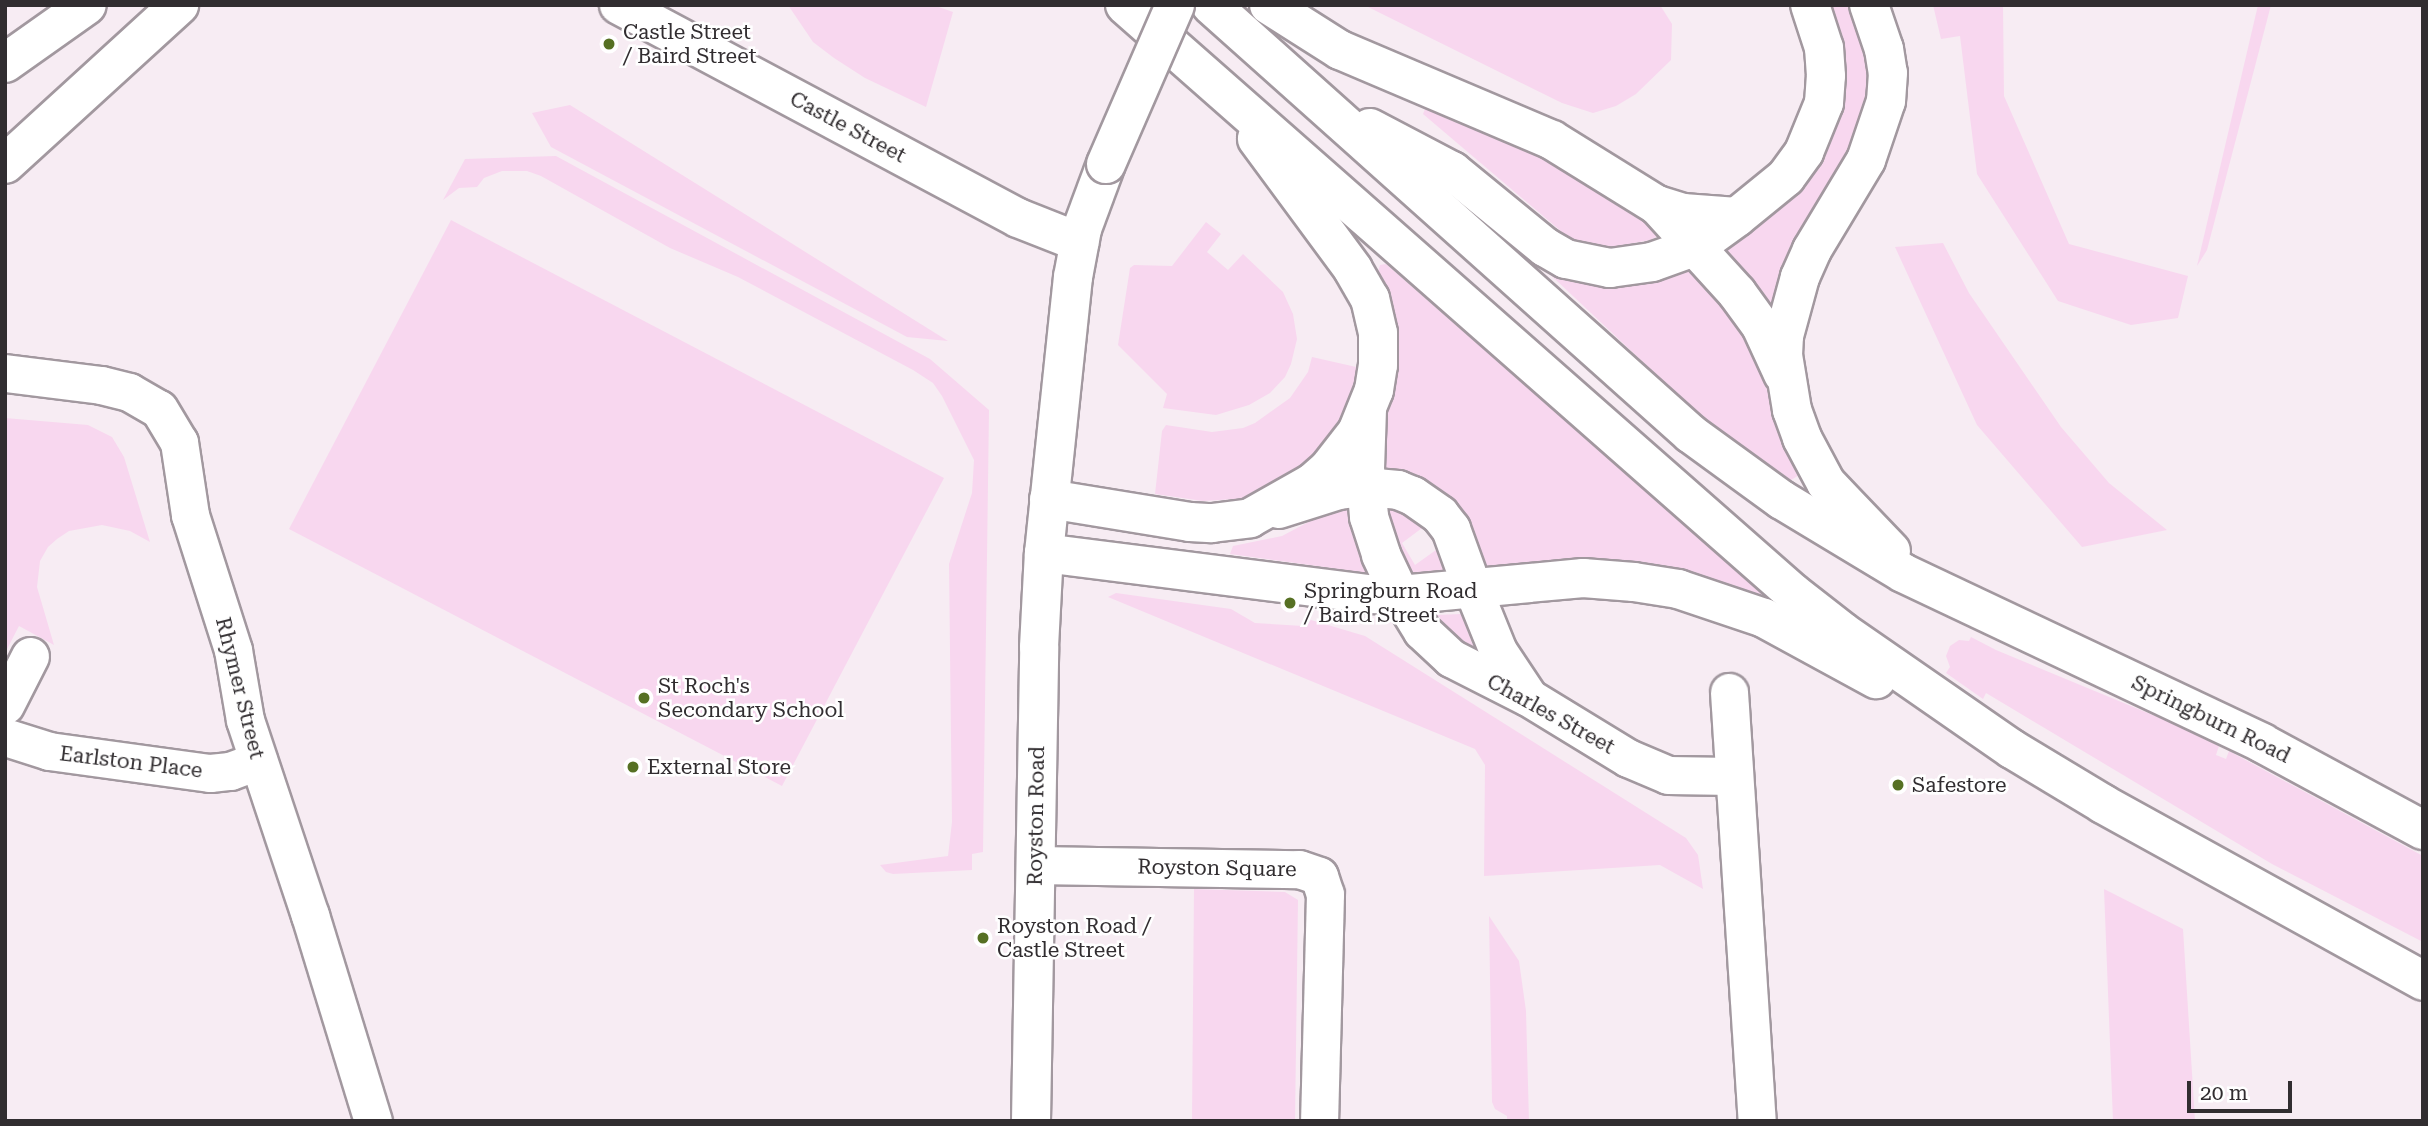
<!DOCTYPE html>
<style>
body{margin:0}
#map{position:relative;width:2428px;height:1126px;overflow:hidden;background:#f7ecf3;font-family:"Roboto Serif",serif}
div>[style]{position:absolute}
.green>*{inset:0;background:#f8d7ef}
.roads{filter:drop-shadow(2px 0 #a2989f) drop-shadow(-2px 0 #a2989f) drop-shadow(0 2px #a2989f) drop-shadow(0 -2px #a2989f)}
.street>*{height:37px;margin:-18.5px;padding:0 18.5px;transform-origin:18.5px;border-radius:18.5px;background:#fff}
.secondary>*{height:38px;margin:-19px;padding:0 19px;transform-origin:19px;border-radius:19px;background:#fff}
.primary>*{height:38px;margin:-19px;padding:0 19px;transform-origin:19px;border-radius:19px;background:#fff}
.highway>*{height:38px;margin:-19px;padding:0 19px;transform-origin:19px;border-radius:19px;background:#fff}
.bridges{filter:drop-shadow(2px 0 #a2989f) drop-shadow(-2px 0 #a2989f) drop-shadow(0 2px #a2989f) drop-shadow(0 -2px #a2989f)}
.primary-bridge>*{height:38px;margin:-19px;padding:0 19px;transform-origin:19px;border-radius:19px;background:#fff}
.dots>*{width:19px;height:19px;translate:-50% -50%;box-sizing:border-box;border:4px solid #fff;border-radius:50%}
span{translate:-50% -50%;white-space:nowrap;text-align:center;line-height:1.15;-webkit-text-stroke:5px #fff;paint-order:stroke}
.poi-label{font-size:21px;color:#312d30}
.left{translate:0 -50%;text-align:left}
.street-label{font-size:21px;color:#312d30}
.frame{position:absolute;inset:0;border:7px solid #312d30;pointer-events:none}
.scale{position:absolute;left:2187px;top:1081px;width:105px;height:32px;box-sizing:border-box;border:4px solid #312d30;border-top:0;padding-left:9px;font-size:21px;line-height:24px;white-space:nowrap;color:#312d30;-webkit-text-stroke:5px #fff;paint-order:stroke}
</style>
<div id="map">
<div class="green">
<i style="clip-path:polygon(788px 5px,933px 5px,953px 12px,926px 107px,865px 78px,834px 58px,813px 42px)"></i>
<i style="clip-path:polygon(1364px 5px,1660px 5px,1672px 24px,1671px 60px,1636px 94px,1616px 106px,1593px 113px,1562px 103px)"></i>
<i style="clip-path:polygon(1830px 5px,1857px 5px,1866px 25px,1871px 104px,1774px 318px,1719px 246px,1797px 189px)"></i>
<i style="clip-path:polygon(1933px 5px,2003px 5px,2004px 96px,2069px 244px,2188px 276px,2178px 318px,2131px 325px,2058px 301px,1977px 174px,1960px 36px,1941px 39px)"></i>
<i style="clip-path:polygon(2258px 5px,2271px 5px,2207px 250px,2197px 266px)"></i>
<i style="clip-path:polygon(1430px 97px,1511px 131px,1668px 231px,1650px 240px,1608px 248px,1569px 238px,1423px 114px)"></i>
<i style="clip-path:polygon(570px 105px,948px 341px,907px 337px,551px 147px,532px 113px)"></i>
<i style="clip-path:polygon(556px 156px,930px 359px,989px 410px,983px 852px,972px 854px,972px 870px,893px 874px,886px 872px,880px 865px,948px 856px,952px 822px,949px 564px,972px 493px,974px 460px,942px 396px,933px 383px,913px 370px,738px 277px,670px 248px,541px 176px,527px 171px,502px 171px,484px 178px,477px 187px,459px 188px,443px 200px,465px 159px)"></i>
<i style="clip-path:polygon(451px 220px,944px 478px,782px 786px,289px 529px)"></i>
<i style="clip-path:polygon(1206px 222px,1221px 234px,1207px 252px,1228px 270px,1243px 254px,1283px 292px,1293px 314px,1297px 339px,1291px 364px,1285px 377px,1270px 393px,1249px 405px,1216px 415px,1163px 408px,1167px 394px,1118px 345px,1130px 268px,1134px 265px,1172px 266px)"></i>
<i style="clip-path:polygon(1943px 243px,1969px 293px,2061px 427px,2109px 483px,2167px 530px,2082px 547px,1977px 425px,1895px 247px)"></i>
<i style="clip-path:polygon(1695px 261px,1755px 342px,1804px 472px,1791px 480px,1697px 413px,1539px 264px,1617px 286px,1654px 281px)"></i>
<i style="clip-path:polygon(1386px 264px,1762px 592px,1762px 595px,1704px 578px,1583px 560px,1482px 567px,1382px 475px,1378px 272px,1380px 265px)"></i>
<i style="clip-path:polygon(1312px 357px,1365px 369px,1325px 456px,1250px 498px,1203px 501px,1155px 494px,1162px 431px,1166px 425px,1212px 432px,1243px 428px,1255px 423px,1290px 398px,1308px 372px)"></i>
<i style="clip-path:polygon(5px 418px,88px 425px,112px 437px,124px 457px,150px 542px,130px 531px,102px 525px,69px 531px,57px 539px,48px 547px,40px 561px,37px 587px,54px 645px,19px 626px,5px 653px)"></i>
<i style="clip-path:polygon(1353px 503px,1369px 571px,1367px 573px,1230px 554px,1233px 546px,1282px 536px,1333px 509px)"></i>
<i style="clip-path:polygon(1384px 505px,1406px 511px,1426px 525px,1402px 543px,1415px 565px,1443px 545px,1453px 571px,1407px 574px)"></i>
<i style="clip-path:polygon(1116px 593px,1231px 609px,1255px 623px,1303px 626px,1311px 620px,1365px 636px,1686px 838px,1698px 855px,1703px 889px,1660px 865px,1484px 876px,1485px 765px,1475px 749px,1108px 597px)"></i>
<i style="clip-path:polygon(1461px 614px,1472px 643px,1480px 653px,1467px 650px,1435px 619px,1437px 615px)"></i>
<i style="clip-path:polygon(1971px 637px,1996px 650px,2184px 728px,2219px 746px,2216px 755px,2226px 759px,2229px 751px,2423px 856px,2423px 942px,2272px 864px,1986px 693px,1983px 699px,1946px 673px,1950px 667px,1946px 656px,1950px 646px,1959px 640px,1969px 641px)"></i>
<i style="clip-path:polygon(1194px 889px,1285px 892px,1298px 900px,1295px 1121px,1192px 1121px)"></i>
<i style="clip-path:polygon(2104px 889px,2183px 929px,2195px 1121px,2113px 1121px)"></i>
<i style="clip-path:polygon(1489px 916px,1519px 961px,1526px 1011px,1529px 1121px,1507px 1121px,1507px 1116px,1495px 1109px,1492px 1102px)"></i>
</div>
<div class="roads">
<div class="street">
<i style="left:5px;top:373px;width:97px;rotate:7.1deg"></i>
<i style="left:101px;top:385px;width:29px;rotate:14deg"></i>
<i style="left:129px;top:392px;width:34px;rotate:30deg"></i>
<i style="left:159px;top:409px;width:39px;rotate:59deg"></i>
<i style="left:179px;top:442px;width:74px;rotate:81.4deg"></i>
<i style="left:190px;top:515px;width:142px;rotate:72.3deg"></i>
<i style="left:233px;top:650px;width:71px;rotate:80.3deg"></i>
<i style="left:245px;top:720px;width:206px;rotate:71.6deg"></i>
<i style="left:310px;top:915px;width:215px;rotate:73deg"></i>
<i style="left:1472px;top:587px;width:69px;rotate:67.9deg"></i>
<i style="left:1498px;top:651px;width:54px;rotate:56.3deg"></i>
<i style="left:1400px;top:595px;width:42px;rotate:58.6deg"></i>
<i style="left:1422px;top:631px;width:40px;rotate:43deg"></i>
<i style="left:1451px;top:658px;width:86px;rotate:26.9deg"></i>
<i style="left:1528px;top:697px;width:117px;rotate:31.4deg"></i>
<i style="left:1628px;top:758px;width:43px;rotate:23deg"></i>
<i style="left:1668px;top:775px;width:65px;rotate:0.9deg"></i>
<i style="left:1729px;top:692px;width:430px;rotate:86.3deg"></i>
<i style="left:5px;top:705px;width:55px;rotate:-63deg"></i>
<i style="left:5px;top:737px;width:46px;rotate:17.7deg"></i>
<i style="left:49px;top:751px;width:162px;rotate:7.8deg"></i>
<i style="left:210px;top:773px;width:20px;rotate:-6deg"></i>
<i style="left:230px;top:771px;width:30px;rotate:-20deg"></i>
<i style="left:1035px;top:865px;width:264px;rotate:0.9deg"></i>
<i style="left:1299px;top:869px;width:21px;rotate:19deg"></i>
<i style="left:1319px;top:876px;width:19px;rotate:72deg"></i>
<i style="left:1325px;top:894px;width:227px;rotate:91.5deg"></i>
</div>
<div class="secondary">
<i style="left:1367px;top:409px;width:59px;rotate:91.9deg"></i>
<i style="left:1365px;top:468px;width:49px;rotate:85.3deg"></i>
<i style="left:1369px;top:517px;width:40px;rotate:72deg"></i>
<i style="left:1381px;top:555px;width:44px;rotate:64.6deg"></i>
<i style="left:1279px;top:509px;width:63px;rotate:-17.6deg"></i>
<i style="left:1339px;top:490px;width:26px;rotate:-7deg"></i>
<i style="left:1365px;top:487px;width:33px;rotate:5deg"></i>
<i style="left:1398px;top:490px;width:16px;rotate:22deg"></i>
<i style="left:1413px;top:496px;width:33px;rotate:35deg"></i>
<i style="left:1440px;top:515px;width:18px;rotate:52deg"></i>
<i style="left:1451px;top:529px;width:62px;rotate:70.1deg"></i>
<i style="left:1031px;top:1121px;width:474px;rotate:-89deg"></i>
<i style="left:1039px;top:647px;width:94px;rotate:-87deg"></i>
</div>
<div class="primary">
<i style="left:619px;top:5px;width:452px;rotate:28.1deg"></i>
<i style="left:1018px;top:218px;width:66px;rotate:21.5deg"></i>
<i style="left:1125px;top:5px;width:890px;rotate:41.36deg"></i>
<i style="left:1793px;top:593px;width:63px;rotate:38deg"></i>
<i style="left:1843px;top:632px;width:206px;rotate:34.7deg"></i>
<i style="left:2012px;top:749px;width:106px;rotate:31.1deg"></i>
<i style="left:2103px;top:804px;width:366px;rotate:28.9deg"></i>
<i style="left:1211px;top:5px;width:644px;rotate:41.79deg"></i>
<i style="left:1691px;top:434px;width:112px;rotate:36deg"></i>
<i style="left:1782px;top:500px;width:141px;rotate:31.1deg"></i>
<i style="left:1903px;top:573px;width:397px;rotate:25.3deg"></i>
<i style="left:2262px;top:743px;width:183px;rotate:28.4deg"></i>
<i style="left:1869px;top:5px;width:46px;rotate:71.2deg"></i>
<i style="left:1884px;top:49px;width:24px;rotate:81deg"></i>
<i style="left:1888px;top:73px;width:28px;rotate:94deg"></i>
<i style="left:1886px;top:101px;width:62px;rotate:108.7deg"></i>
<i style="left:1866px;top:160px;width:105px;rotate:121deg"></i>
<i style="left:1812px;top:250px;width:30px;rotate:114deg"></i>
<i style="left:1800px;top:277px;width:61px;rotate:105.2deg"></i>
<i style="left:1784px;top:336px;width:19px;rotate:93deg"></i>
<i style="left:1783px;top:355px;width:56px;rotate:80.7deg"></i>
<i style="left:1792px;top:410px;width:30px;rotate:70deg"></i>
<i style="left:1802px;top:438px;width:51px;rotate:61.9deg"></i>
<i style="left:1826px;top:483px;width:94px;rotate:46.3deg"></i>
<i style="left:1370px;top:128px;width:93px;rotate:27.7deg"></i>
<i style="left:1452px;top:171px;width:120px;rotate:39.3deg"></i>
<i style="left:1545px;top:247px;width:24px;rotate:30deg"></i>
<i style="left:1566px;top:259px;width:45px;rotate:11.6deg"></i>
<i style="left:1610px;top:268px;width:42px;rotate:-8.1deg"></i>
<i style="left:1652px;top:262px;width:48px;rotate:-19.6deg"></i>
<i style="left:1697px;top:246px;width:49px;rotate:-35.9deg"></i>
<i style="left:1737px;top:217px;width:63px;rotate:-39.2deg"></i>
<i style="left:1786px;top:177px;width:31px;rotate:-54deg"></i>
<i style="left:1804px;top:152px;width:53px;rotate:-67.8deg"></i>
<i style="left:1824px;top:103px;width:27px;rotate:-86deg"></i>
<i style="left:1826px;top:76px;width:28px;rotate:-94deg"></i>
<i style="left:1824px;top:48px;width:45px;rotate:-108deg"></i>
<i style="left:1106px;top:164px;width:69px;rotate:110.3deg"></i>
<i style="left:1082px;top:229px;width:49px;rotate:100.6deg"></i>
<i style="left:1073px;top:277px;width:278px;rotate:96deg"></i>
<i style="left:1044px;top:553px;width:329px;rotate:7.2deg"></i>
<i style="left:1370px;top:594px;width:30px;rotate:2deg"></i>
<i style="left:1400px;top:595px;width:184px;rotate:-5.3deg"></i>
<i style="left:1583px;top:578px;width:51px;rotate:4.5deg"></i>
<i style="left:1634px;top:582px;width:45px;rotate:9deg"></i>
<i style="left:1678px;top:589px;width:91px;rotate:18.6deg"></i>
<i style="left:1764px;top:618px;width:128px;rotate:28.6deg"></i>
<i style="left:1049px;top:499px;width:143px;rotate:9.3deg"></i>
<i style="left:1190px;top:522px;width:22px;rotate:3deg"></i>
<i style="left:1212px;top:523px;width:38px;rotate:-7deg"></i>
<i style="left:1250px;top:518px;width:71px;rotate:-29.4deg"></i>
<i style="left:1312px;top:483px;width:23px;rotate:-41deg"></i>
<i style="left:1329px;top:468px;width:46px;rotate:-52.1deg"></i>
<i style="left:1357px;top:432px;width:45px;rotate:-68deg"></i>
<i style="left:1374px;top:390px;width:25px;rotate:-81deg"></i>
<i style="left:1378px;top:365px;width:32px;rotate:-90deg"></i>
<i style="left:1378px;top:333px;width:35px;rotate:-103deg"></i>
<i style="left:1370px;top:299px;width:34px;rotate:-120deg"></i>
<i style="left:1353px;top:269px;width:162px;rotate:-126.4deg"></i>
</div>
<div class="highway">
<i style="left:1269px;top:5px;width:84px;rotate:32.4deg"></i>
<i style="left:1340px;top:50px;width:230px;rotate:23deg"></i>
<i style="left:1552px;top:140px;width:123px;rotate:31.8deg"></i>
<i style="left:1657px;top:205px;width:119px;rotate:47.7deg"></i>
<i style="left:1737px;top:293px;width:41px;rotate:54deg"></i>
<i style="left:1761px;top:326px;width:53px;rotate:65.4deg"></i>
<i style="left:5px;top:63px;width:100px;rotate:-35.3deg"></i>
<i style="left:5px;top:164px;width:236px;rotate:-42.4deg"></i>
<i style="left:1657px;top:205px;width:27px;rotate:17deg"></i>
<i style="left:1683px;top:213px;width:54px;rotate:4.2deg"></i>
</div>
</div>
<div class="bridges">
<div class="primary-bridge">
<i style="left:1106px;top:164px;width:173px;rotate:-66.5deg"></i>
</div>
</div>
<div class="dots">
<i style="left:609px;top:44px;background:#567023"></i>
<i style="left:1290px;top:603px;background:#567023"></i>
<i style="left:644px;top:698px;background:#567023"></i>
<i style="left:633px;top:767px;background:#567023"></i>
<i style="left:1898px;top:785px;background:#567023"></i>
<i style="left:983px;top:938px;background:#567023"></i>
</div>
<div class="poi-label">
<span class="left" style="left:623px;top:44px">Castle Street<br>/ Baird Street</span>
<span class="left" style="left:1304px;top:603px">Springburn Road<br>/ Baird Street</span>
<span class="left" style="left:658px;top:698px">St Roch's<br>Secondary School</span>
<span class="left" style="left:647px;top:767px">External Store</span>
<span class="left" style="left:1912px;top:785px">Safestore</span>
<span class="left" style="left:997px;top:938px">Royston Road /<br>Castle Street</span>
</div>
<div class="street-label">
<span style="left:848px;top:127px;rotate:28deg">Castle Street</span>
<span style="left:240px;top:688px;rotate:76deg">Rhymer Street</span>
<span style="left:1551px;top:714px;rotate:29deg">Charles Street</span>
<span style="left:2211px;top:719px;rotate:26deg">Springburn Road</span>
<span style="left:131px;top:762px;rotate:7deg">Earlston Place</span>
<span style="left:1036px;top:816px;rotate:-89deg">Royston Road</span>
<span style="left:1217px;top:868px;rotate:1deg">Royston Square</span>
</div>
<div class="frame"></div>
<div class="scale">20 m</div>
</div>
